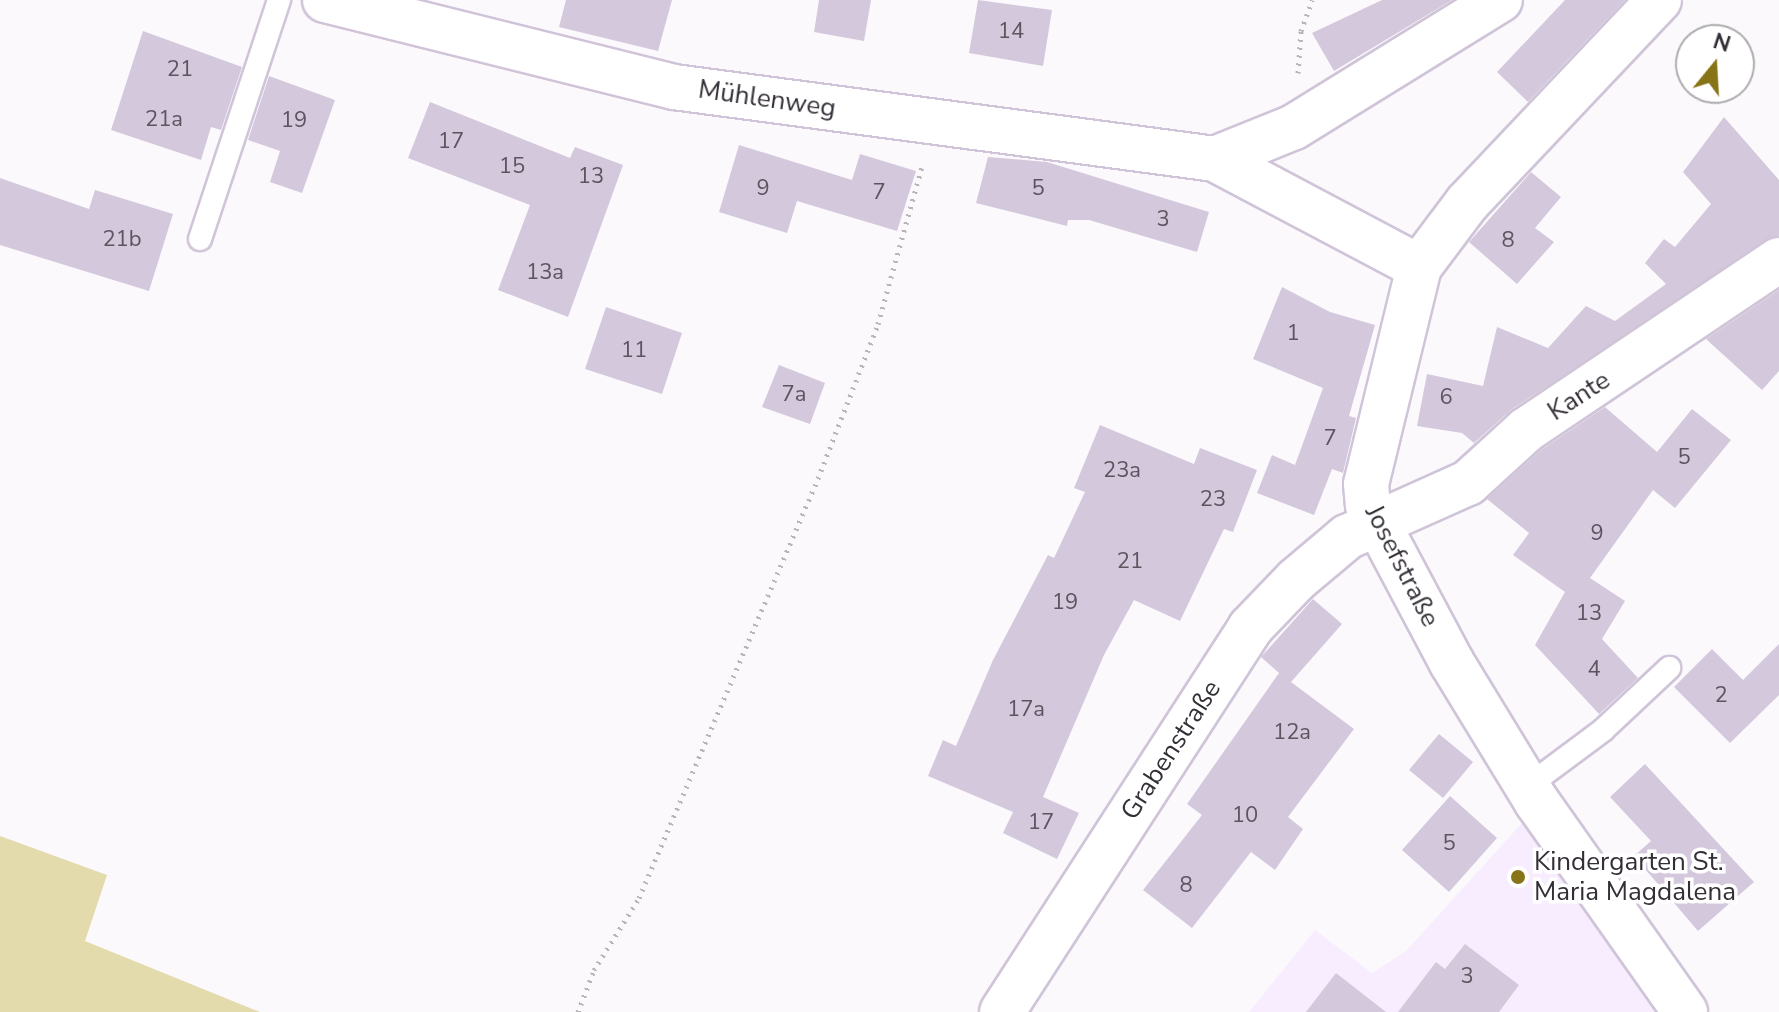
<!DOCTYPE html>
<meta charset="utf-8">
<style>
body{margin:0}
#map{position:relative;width:1779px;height:1012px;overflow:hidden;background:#fcf9fd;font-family:"Nunito Sans",sans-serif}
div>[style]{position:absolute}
.built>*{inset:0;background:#f7edfe}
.green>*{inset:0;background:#e4dbad}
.building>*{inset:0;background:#d4c8dd}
.path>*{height:5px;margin-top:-2.5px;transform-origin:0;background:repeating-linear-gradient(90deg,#b8b4ba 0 2px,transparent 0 8px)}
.roads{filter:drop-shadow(2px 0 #d0c4d8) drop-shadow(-2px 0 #d0c4d8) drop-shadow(0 2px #d0c4d8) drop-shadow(0 -2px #d0c4d8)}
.service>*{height:22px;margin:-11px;padding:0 11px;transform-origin:11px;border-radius:11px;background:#fff}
.minor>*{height:44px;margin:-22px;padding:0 22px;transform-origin:22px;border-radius:22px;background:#fff}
.dots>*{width:22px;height:22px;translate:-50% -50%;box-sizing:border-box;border:4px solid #fff;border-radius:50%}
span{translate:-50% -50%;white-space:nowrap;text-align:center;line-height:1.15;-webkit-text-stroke:7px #fff;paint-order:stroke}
.number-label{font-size:22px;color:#5c5560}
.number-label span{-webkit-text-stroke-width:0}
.street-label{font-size:26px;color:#342f37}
.poi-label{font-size:26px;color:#342f37}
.left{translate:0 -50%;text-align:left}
.north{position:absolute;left:1675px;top:24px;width:80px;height:80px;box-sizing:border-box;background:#fff;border:2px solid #aeacaf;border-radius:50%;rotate:18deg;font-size:22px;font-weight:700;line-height:32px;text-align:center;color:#342f37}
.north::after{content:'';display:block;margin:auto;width:28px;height:36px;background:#867417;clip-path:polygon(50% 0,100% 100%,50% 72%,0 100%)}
</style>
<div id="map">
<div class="built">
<i style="clip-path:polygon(1522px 823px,1635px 971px,1658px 1012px,1249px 1012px,1315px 930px,1372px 973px,1406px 951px)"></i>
</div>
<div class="green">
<i style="clip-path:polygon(0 836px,107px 875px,85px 941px,260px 1012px,0 1012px)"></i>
</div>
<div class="building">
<i style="clip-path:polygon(566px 0,672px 0,658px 51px,559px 27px)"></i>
<i style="clip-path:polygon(819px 0,871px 0,864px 41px,814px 32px)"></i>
<i style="clip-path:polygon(978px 0,1052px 10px,1043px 66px,969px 53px)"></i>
<i style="clip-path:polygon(1382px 0,1452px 0,1334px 71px,1312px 33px)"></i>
<i style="clip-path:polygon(1565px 0,1625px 0,1528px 102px,1497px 72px)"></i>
<i style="clip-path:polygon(143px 31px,242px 67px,221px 130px,211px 127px,201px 160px,111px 130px)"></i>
<i style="clip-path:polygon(269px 76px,335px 100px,302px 193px,270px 182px,280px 151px,248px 140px)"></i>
<i style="clip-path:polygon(430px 102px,570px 158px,575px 147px,623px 165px,568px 317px,498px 290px,530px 205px,408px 158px)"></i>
<i style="clip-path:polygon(1724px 117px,1779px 180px,1779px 235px,1512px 409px,1474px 443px,1462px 433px,1417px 426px,1427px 374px,1483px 386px,1497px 327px,1548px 348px,1586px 306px,1615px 321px,1666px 284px,1645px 263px,1664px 239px,1675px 247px,1711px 204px,1683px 172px)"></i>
<i style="clip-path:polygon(739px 145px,852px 180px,860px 154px,916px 171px,897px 231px,797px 201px,787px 233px,719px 212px)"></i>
<i style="clip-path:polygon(988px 157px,1047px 162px,1209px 212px,1197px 252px,1089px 220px,1068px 220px,1067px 226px,976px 203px)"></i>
<i style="clip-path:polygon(1531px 172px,1561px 197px,1535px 228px,1554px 242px,1517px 284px,1469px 242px)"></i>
<i style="clip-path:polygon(0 178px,89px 209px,95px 190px,173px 214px,149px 291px,0 245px)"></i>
<i style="clip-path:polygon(1282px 287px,1330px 312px,1375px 325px,1349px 416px,1356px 418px,1343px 473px,1332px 469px,1314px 515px,1257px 493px,1272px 455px,1295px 465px,1323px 388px,1253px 359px)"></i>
<i style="clip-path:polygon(1779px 290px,1779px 371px,1762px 390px,1706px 339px)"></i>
<i style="clip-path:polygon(606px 307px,682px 333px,662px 394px,585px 369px)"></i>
<i style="clip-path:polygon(779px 365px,825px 383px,810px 424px,762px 407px)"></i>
<i style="clip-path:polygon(1605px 407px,1657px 452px,1692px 409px,1731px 440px,1675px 508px,1653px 490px,1590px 578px,1625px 601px,1602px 639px,1638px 678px,1599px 714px,1535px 645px,1565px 592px,1513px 555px,1529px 533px,1487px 499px,1541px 450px)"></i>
<i style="clip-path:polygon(1100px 425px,1194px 464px,1200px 448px,1257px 470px,1233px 532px,1224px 529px,1180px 621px,1134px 600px,1104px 655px,1043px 797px,1079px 813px,1057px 859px,1003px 833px,1013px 812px,928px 776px,943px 740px,956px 746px,993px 660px,1048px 555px,1054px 558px,1085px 492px,1074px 488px)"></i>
<i style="clip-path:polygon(1313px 599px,1342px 624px,1291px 682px,1354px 729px,1288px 817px,1303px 829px,1275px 870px,1251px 852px,1192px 928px,1143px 890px,1202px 815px,1187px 804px,1279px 673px,1261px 657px)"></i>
<i style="clip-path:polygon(1779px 644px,1779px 695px,1730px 743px,1674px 687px,1712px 649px,1743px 680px)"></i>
<i style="clip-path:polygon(1439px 734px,1473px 762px,1443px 798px,1409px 770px)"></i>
<i style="clip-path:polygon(1645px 764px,1754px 882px,1698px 931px,1634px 856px,1651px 841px,1610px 797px)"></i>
<i style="clip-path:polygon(1450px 796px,1497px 838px,1449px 892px,1402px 850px)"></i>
<i style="clip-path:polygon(1465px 944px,1519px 985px,1499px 1012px,1398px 1012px,1436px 962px,1445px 969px)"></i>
<i style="clip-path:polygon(1336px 973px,1386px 1012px,1306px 1012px)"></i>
</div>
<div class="path">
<i style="left:1298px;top:73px;width:42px;rotate:-85.9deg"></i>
<i style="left:1301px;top:31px;width:33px;rotate:-70deg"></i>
<i style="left:578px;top:1012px;width:45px;rotate:-69.1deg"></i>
<i style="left:594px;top:970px;width:85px;rotate:-58deg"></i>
<i style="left:639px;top:898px;width:448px;rotate:-66.9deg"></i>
<i style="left:815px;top:486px;width:174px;rotate:-68.7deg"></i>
<i style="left:878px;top:324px;width:167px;rotate:-74.4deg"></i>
</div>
<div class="roads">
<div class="service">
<i style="left:200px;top:239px;width:252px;rotate:-71.7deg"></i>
<i style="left:1528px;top:786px;width:94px;rotate:-36.7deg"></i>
<i style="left:1603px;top:730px;width:91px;rotate:-43.2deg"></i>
</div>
<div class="minor">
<i style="left:325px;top:0;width:360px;rotate:14deg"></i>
<i style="left:674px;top:87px;width:546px;rotate:7.58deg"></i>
<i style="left:1215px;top:159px;width:231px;rotate:27.9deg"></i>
<i style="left:1659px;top:0;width:279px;rotate:133.4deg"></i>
<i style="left:1467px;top:203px;width:80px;rotate:126.9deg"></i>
<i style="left:1419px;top:267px;width:223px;rotate:103.7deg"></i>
<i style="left:1366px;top:484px;width:21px;rotate:85deg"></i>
<i style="left:1368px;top:505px;width:179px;rotate:62deg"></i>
<i style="left:1452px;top:663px;width:163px;rotate:58.6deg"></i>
<i style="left:1537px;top:802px;width:257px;rotate:54.8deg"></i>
<i style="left:1215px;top:159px;width:85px;rotate:-22.1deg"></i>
<i style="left:1294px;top:127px;width:242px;rotate:-31.7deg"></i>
<i style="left:1002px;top:1012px;width:457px;rotate:-57.1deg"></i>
<i style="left:1250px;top:628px;width:66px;rotate:-46.2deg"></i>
<i style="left:1296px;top:580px;width:67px;rotate:-40.1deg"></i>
<i style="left:1347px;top:537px;width:133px;rotate:-24.1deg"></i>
<i style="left:1468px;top:483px;width:79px;rotate:-42.4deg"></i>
<i style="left:1526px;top:430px;width:305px;rotate:-33.9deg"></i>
</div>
</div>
<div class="dots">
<i style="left:1518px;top:877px;background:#867417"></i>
</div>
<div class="number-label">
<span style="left:1011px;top:32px">14</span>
<span style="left:180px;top:70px">21</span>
<span style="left:164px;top:120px">21a</span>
<span style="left:294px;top:121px">19</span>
<span style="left:451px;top:142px">17</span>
<span style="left:512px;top:167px">15</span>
<span style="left:591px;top:177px">13</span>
<span style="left:763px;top:189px">9</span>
<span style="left:1038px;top:189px">5</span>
<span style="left:879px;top:193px">7</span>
<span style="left:1163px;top:220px">3</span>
<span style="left:122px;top:240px">21b</span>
<span style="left:1508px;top:241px">8</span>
<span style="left:545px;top:273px">13a</span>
<span style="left:1293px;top:334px">1</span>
<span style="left:634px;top:351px">11</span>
<span style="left:794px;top:395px">7a</span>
<span style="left:1446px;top:398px">6</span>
<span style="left:1330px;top:439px">7</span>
<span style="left:1684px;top:458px">5</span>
<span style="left:1122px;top:471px">23a</span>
<span style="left:1213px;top:500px">23</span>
<span style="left:1597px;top:534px">9</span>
<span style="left:1130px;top:562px">21</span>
<span style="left:1065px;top:603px">19</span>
<span style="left:1589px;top:614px">13</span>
<span style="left:1594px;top:670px">4</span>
<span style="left:1721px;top:696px">2</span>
<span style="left:1026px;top:710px">17a</span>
<span style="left:1292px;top:733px">12a</span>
<span style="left:1245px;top:816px">10</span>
<span style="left:1041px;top:823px">17</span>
<span style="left:1449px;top:844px">5</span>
<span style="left:1186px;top:886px">8</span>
<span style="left:1467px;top:977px">3</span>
</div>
<div class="street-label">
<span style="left:767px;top:99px;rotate:8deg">Mühlenweg</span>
<span style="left:1579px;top:396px;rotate:-33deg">Kante</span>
<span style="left:1402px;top:566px;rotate:63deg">Josefstraße</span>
<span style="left:1171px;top:750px;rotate:-57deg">Grabenstraße</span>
</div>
<div class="poi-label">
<span class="left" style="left:1534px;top:877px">Kindergarten St.<br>Maria Magdalena</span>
</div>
<div class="north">N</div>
</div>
